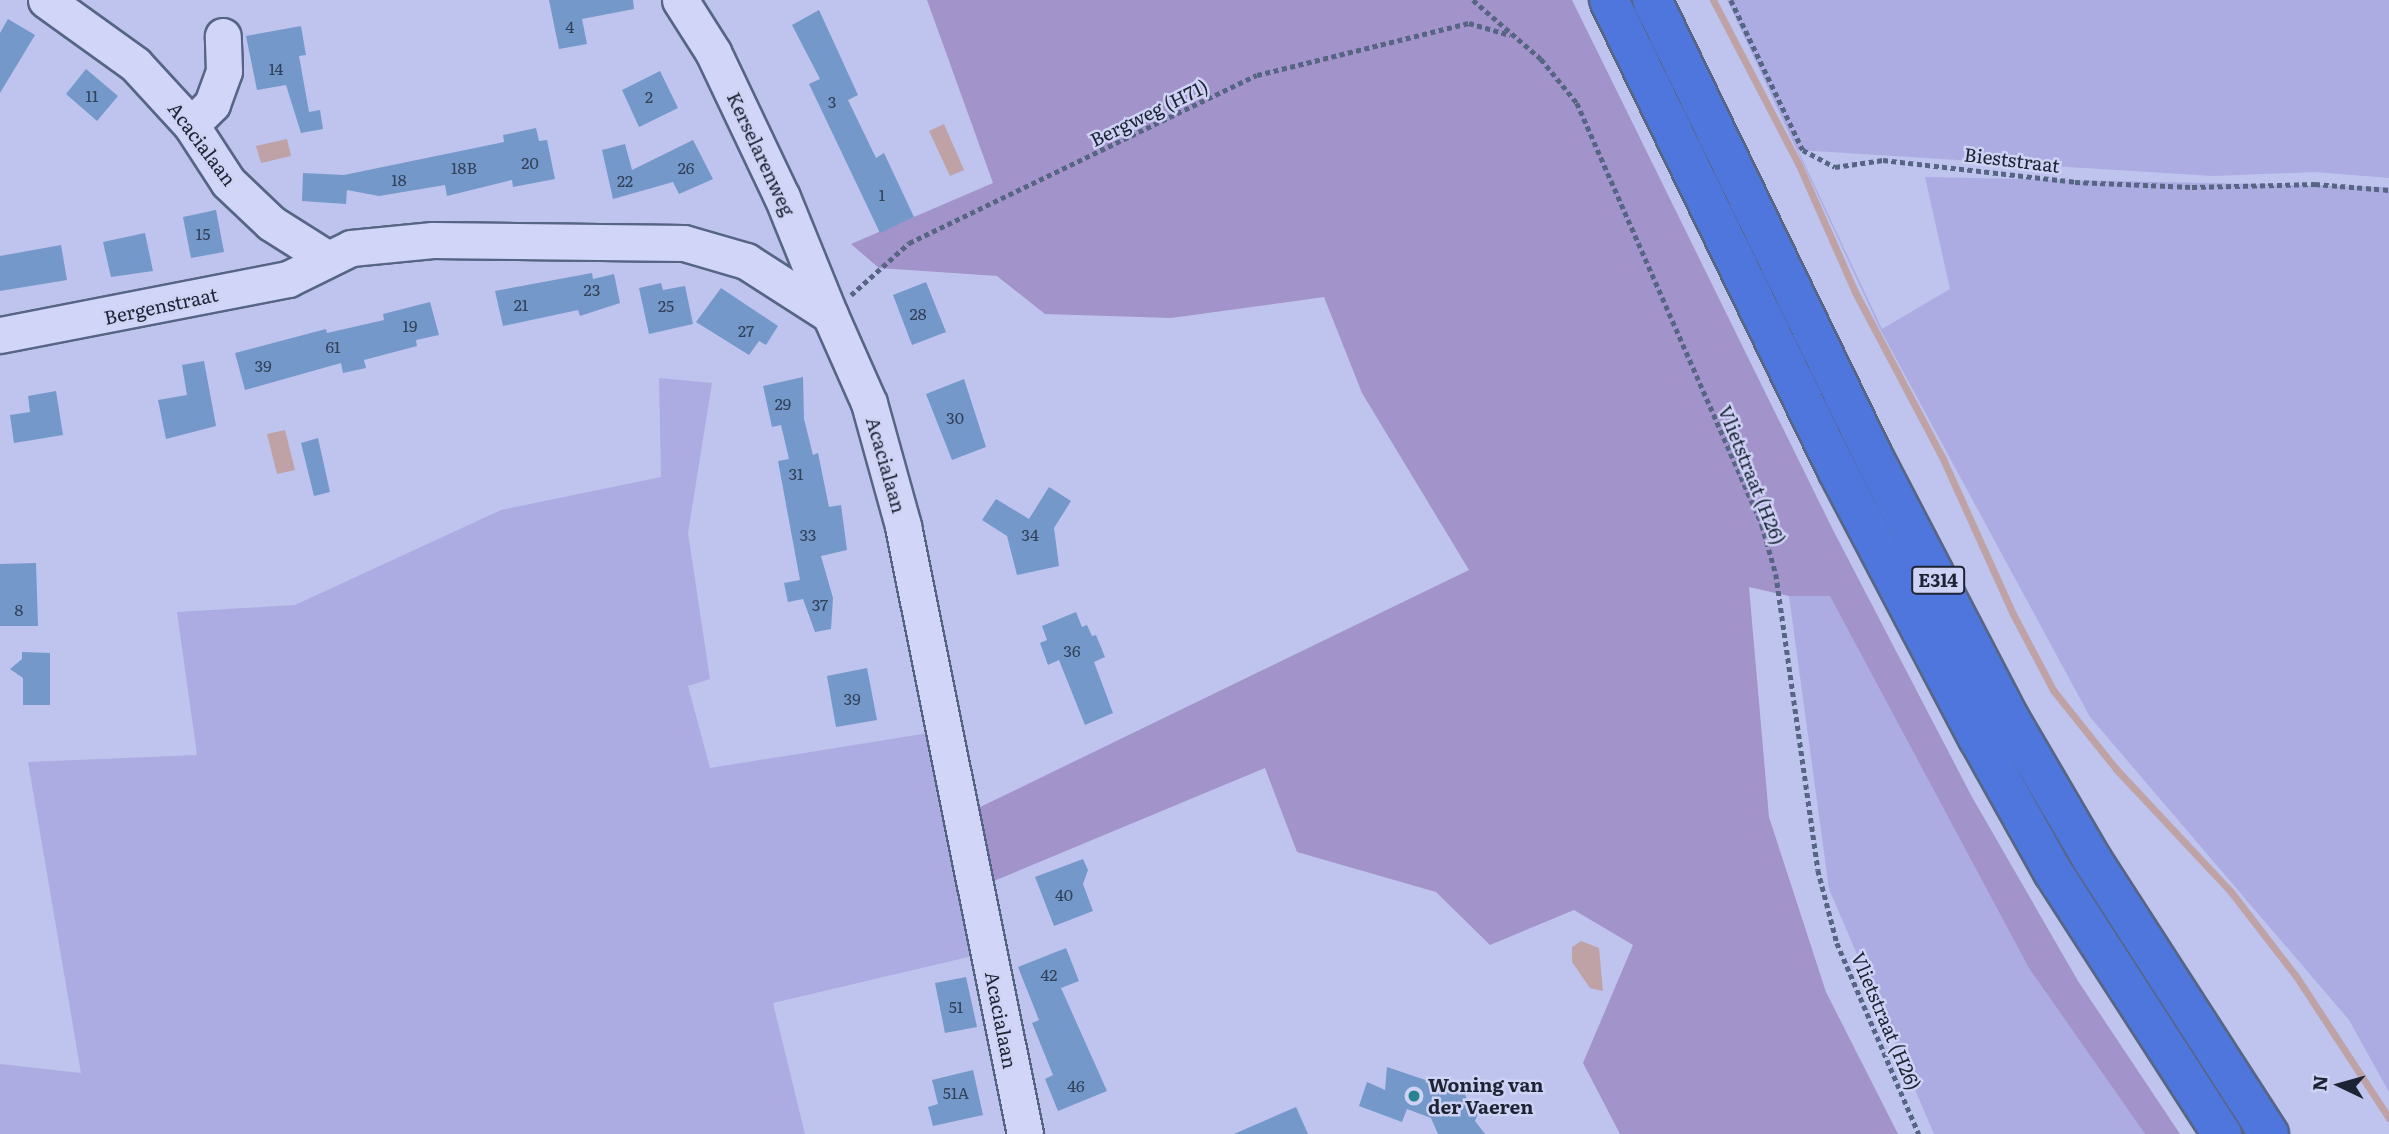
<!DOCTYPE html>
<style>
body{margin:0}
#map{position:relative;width:2389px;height:1134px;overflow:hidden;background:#bec4ed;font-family:Literata,serif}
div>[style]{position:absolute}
.farmland>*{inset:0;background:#acace2}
.green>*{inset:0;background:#a293ca}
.water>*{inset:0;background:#bea2a5}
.stream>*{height:7px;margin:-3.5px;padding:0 3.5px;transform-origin:3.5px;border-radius:3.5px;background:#bea2a5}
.building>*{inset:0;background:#7498ca}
.path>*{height:4.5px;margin-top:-2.25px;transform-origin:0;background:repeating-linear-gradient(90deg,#576585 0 5px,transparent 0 8.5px)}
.roads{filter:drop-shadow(2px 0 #576585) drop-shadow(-2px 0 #576585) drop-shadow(0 2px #576585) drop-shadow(0 -2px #576585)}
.minor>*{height:35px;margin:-17.5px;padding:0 17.5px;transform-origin:17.5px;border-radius:17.5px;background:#d1d6f8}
.highway>*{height:38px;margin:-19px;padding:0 19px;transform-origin:19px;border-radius:19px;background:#4f76dc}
.dots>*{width:19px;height:19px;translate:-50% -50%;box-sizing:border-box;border:4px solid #ced2f4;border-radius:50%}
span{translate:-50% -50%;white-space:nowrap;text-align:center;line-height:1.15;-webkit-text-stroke:5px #ced2f4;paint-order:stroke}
.number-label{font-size:16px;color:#32415a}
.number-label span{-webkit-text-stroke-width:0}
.shield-label span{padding:2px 5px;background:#ced2f4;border:2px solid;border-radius:5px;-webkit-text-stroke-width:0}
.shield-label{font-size:18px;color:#1c2434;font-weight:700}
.street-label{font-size:19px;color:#1c2434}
.poi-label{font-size:19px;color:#1c2434;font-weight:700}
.left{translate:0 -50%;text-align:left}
.north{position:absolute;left:2305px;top:1050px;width:70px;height:70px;-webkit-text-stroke:5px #ced2f4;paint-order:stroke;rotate:275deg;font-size:19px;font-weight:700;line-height:28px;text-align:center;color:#1c2434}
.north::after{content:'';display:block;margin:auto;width:24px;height:32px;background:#1c2434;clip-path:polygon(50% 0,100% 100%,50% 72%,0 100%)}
</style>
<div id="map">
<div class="farmland">
<i style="clip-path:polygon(1727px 0,2389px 0,2389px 178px,2315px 172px,2213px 176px,1798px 150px,1882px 329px,1950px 289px,1925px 177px,2389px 187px,2389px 1092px,2349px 1020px,2090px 717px,1880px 329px)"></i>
<i style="clip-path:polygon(659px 378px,712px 383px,688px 533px,710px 679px,688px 686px,710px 768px,935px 732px,977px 955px,773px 1003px,805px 1134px,0 1134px,0 1064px,81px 1073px,28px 762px,197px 755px,177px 612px,295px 605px,501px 510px,661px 477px)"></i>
<i style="clip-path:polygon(1789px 596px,1831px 596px,2029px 967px,2145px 1134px,1934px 1134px,1829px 889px)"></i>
</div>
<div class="green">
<i style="clip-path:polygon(927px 0,1572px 0,1833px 530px,1972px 797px,2078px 981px,2180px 1134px,2145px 1134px,2029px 968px,1830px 596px,1789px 596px,1749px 587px,1769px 817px,1826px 992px,1898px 1134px,1620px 1134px,1583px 1063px,1633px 945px,1574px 910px,1490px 945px,1436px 892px,1297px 852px,1265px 768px,989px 883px,974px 810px,1469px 570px,1362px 393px,1324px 297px,1171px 318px,1045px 314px,997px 276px,879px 268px,851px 244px,993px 183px)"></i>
</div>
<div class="water">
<i style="clip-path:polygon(944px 124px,964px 170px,950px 176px,929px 131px)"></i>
<i style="clip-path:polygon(287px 139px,291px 156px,261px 163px,256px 146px)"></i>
<i style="clip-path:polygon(285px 430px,295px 470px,277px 474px,267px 434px)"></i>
<i style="clip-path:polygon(1581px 941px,1599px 948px,1603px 991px,1590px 988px,1572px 962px,1572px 947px)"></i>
</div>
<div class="stream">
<i style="left:1713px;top:0;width:186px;rotate:62.5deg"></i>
<i style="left:1799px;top:165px;width:139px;rotate:66.2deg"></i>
<i style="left:1855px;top:292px;width:189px;rotate:62.2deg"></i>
<i style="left:1943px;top:459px;width:170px;rotate:65.7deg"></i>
<i style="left:2013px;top:614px;width:86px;rotate:62.2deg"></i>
<i style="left:2053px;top:690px;width:101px;rotate:51.4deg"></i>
<i style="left:2116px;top:769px;width:168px;rotate:46.9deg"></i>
<i style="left:2231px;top:892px;width:106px;rotate:52.3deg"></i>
<i style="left:2296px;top:976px;width:170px;rotate:56.8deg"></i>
</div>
<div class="building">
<i style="clip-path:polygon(549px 0,633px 0,634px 9px,582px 19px,587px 44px,559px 49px)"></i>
<i style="clip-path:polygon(819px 10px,858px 95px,848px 100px,876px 158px,884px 153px,914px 217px,880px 233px,809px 84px,820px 79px,792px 25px)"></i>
<i style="clip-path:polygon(8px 19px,35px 35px,0 93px,0 33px)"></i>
<i style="clip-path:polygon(301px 26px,306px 55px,299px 56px,309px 112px,320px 110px,323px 129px,301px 133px,286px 85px,257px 90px,246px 36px)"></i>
<i style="clip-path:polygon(86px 69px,118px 96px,97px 121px,66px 94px)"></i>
<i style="clip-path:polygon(660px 71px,678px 108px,639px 127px,622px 90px)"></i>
<i style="clip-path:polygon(536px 128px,539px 141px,547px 140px,555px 179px,513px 187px,512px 180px,447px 196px,445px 185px,379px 196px,347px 190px,346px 204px,302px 201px,303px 173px,344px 175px,504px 142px,503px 135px)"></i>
<i style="clip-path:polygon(693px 140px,713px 179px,679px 194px,673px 182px,613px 199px,602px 150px,625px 144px,632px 170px)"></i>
<i style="clip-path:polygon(216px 210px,224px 252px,191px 258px,183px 217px)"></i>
<i style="clip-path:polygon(145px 233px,153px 271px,111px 277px,103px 242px)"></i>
<i style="clip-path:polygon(61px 245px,67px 280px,0 291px,0 256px)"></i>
<i style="clip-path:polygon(592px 273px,593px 279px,614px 274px,620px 303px,580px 316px,578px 310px,503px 326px,495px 291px)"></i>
<i style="clip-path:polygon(926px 282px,946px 332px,912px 345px,893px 295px)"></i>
<i style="clip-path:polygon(661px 283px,663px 290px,685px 286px,693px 324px,649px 334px,639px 288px)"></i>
<i style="clip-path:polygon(721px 288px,778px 326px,766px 345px,759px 341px,749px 355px,696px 322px)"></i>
<i style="clip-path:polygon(430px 302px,439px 335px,416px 340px,417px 346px,364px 360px,366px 368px,343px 373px,341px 363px,245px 390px,235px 353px,326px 329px,327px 333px,384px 320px,383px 314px)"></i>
<i style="clip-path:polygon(204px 361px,216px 426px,166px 439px,158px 400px,187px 395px,182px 365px)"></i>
<i style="clip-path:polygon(803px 377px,804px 419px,813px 455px,818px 453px,829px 507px,841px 505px,847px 550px,821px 556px,833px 598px,831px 629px,815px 632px,803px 599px,788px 602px,784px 583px,800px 580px,778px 461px,789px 459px,781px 425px,772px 427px,763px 386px)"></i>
<i style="clip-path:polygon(964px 379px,986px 447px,952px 460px,926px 394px)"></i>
<i style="clip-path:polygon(56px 391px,63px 435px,14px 443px,10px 415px,30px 412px,28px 396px)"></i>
<i style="clip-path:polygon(318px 438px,330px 492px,314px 496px,301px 443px)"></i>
<i style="clip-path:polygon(1049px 487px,1071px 501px,1054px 528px,1059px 566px,1017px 575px,1007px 536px,982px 520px,996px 499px,1029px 519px)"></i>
<i style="clip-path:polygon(36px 563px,38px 626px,0 626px,0 564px)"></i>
<i style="clip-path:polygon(1076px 612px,1082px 627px,1087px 625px,1092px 636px,1096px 635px,1105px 657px,1094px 662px,1113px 713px,1085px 725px,1059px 660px,1048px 665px,1040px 643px,1047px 640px,1042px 626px)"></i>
<i style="clip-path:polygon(22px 652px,50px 653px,50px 705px,23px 705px,23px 678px,10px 669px,22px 659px)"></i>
<i style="clip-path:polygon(867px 668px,877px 720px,836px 727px,827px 676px)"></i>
<i style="clip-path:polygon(1083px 859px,1088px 870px,1083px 884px,1093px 911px,1054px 926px,1035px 877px)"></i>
<i style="clip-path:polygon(1066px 948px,1079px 981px,1061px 988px,1107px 1091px,1058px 1111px,1045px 1079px,1053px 1075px,1032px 1023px,1039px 1020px,1018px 967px)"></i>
<i style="clip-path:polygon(966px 977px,977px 1027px,945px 1033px,935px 983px)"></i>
<i style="clip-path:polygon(1387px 1067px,1446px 1087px,1463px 1083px,1467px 1102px,1481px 1107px,1475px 1121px,1485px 1134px,1438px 1134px,1431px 1118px,1407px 1109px,1402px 1122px,1359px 1106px,1367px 1082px,1385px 1090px)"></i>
<i style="clip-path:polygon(973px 1070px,983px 1115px,933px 1126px,928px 1107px,938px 1104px,932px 1080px)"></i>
<i style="clip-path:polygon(1296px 1107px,1308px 1134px,1234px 1134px)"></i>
</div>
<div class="path">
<i style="left:1473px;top:0;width:90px;rotate:40.9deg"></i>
<i style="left:1541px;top:59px;width:57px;rotate:50.7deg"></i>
<i style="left:1577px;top:103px;width:461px;rotate:66.3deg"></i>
<i style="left:1762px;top:525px;width:51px;rotate:74.1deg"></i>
<i style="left:1776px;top:574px;width:299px;rotate:81.9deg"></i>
<i style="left:1818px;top:870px;width:75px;rotate:75.4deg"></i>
<i style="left:1837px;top:943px;width:208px;rotate:66.8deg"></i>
<i style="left:1731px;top:0;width:166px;rotate:64.4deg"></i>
<i style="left:1803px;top:150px;width:36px;rotate:28deg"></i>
<i style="left:1835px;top:167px;width:49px;rotate:-8.3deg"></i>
<i style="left:1883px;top:160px;width:193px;rotate:6.5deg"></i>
<i style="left:2075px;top:182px;width:117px;rotate:2.4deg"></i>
<i style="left:2192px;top:187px;width:123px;rotate:-1.4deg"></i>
<i style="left:2315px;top:184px;width:74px;rotate:4.6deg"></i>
<i style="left:851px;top:295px;width:78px;rotate:-41.9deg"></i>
<i style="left:909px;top:243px;width:386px;rotate:-25.8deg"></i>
<i style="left:1257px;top:75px;width:218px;rotate:-13.8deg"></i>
<i style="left:1469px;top:23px;width:43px;rotate:16.3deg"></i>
</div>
<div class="roads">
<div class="minor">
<i style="left:46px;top:0;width:110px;rotate:35.7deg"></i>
<i style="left:135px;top:64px;width:83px;rotate:47.4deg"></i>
<i style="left:191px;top:125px;width:68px;rotate:57deg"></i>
<i style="left:228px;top:182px;width:59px;rotate:43.6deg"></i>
<i style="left:271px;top:223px;width:67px;rotate:32.3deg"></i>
<i style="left:680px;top:0;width:62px;rotate:57.6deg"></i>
<i style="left:713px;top:52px;width:161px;rotate:64.6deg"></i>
<i style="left:782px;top:197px;width:127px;rotate:67.9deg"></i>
<i style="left:191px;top:125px;width:30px;rotate:-45deg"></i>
<i style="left:212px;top:104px;width:35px;rotate:-70deg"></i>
<i style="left:224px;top:71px;width:35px;rotate:-92deg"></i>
<i style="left:0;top:335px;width:293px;rotate:-11deg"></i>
<i style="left:288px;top:279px;width:70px;rotate:-26.2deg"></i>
<i style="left:351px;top:248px;width:82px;rotate:-5.6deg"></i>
<i style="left:433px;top:240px;width:251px;rotate:0.7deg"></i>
<i style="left:684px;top:243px;width:65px;rotate:16.2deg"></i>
<i style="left:746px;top:261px;width:100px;rotate:32.7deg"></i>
<i style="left:830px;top:315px;width:96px;rotate:66.1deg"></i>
<i style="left:869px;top:403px;width:128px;rotate:74.5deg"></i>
<i style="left:903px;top:526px;width:620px;rotate:78.65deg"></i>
</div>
<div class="highway">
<i style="left:1609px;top:0;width:522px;rotate:64.12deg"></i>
<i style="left:1837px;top:470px;width:303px;rotate:62.3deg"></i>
<i style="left:1978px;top:738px;width:154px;rotate:60.8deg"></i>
<i style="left:2053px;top:872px;width:312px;rotate:57.2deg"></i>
<i style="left:1652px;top:0;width:509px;rotate:64.14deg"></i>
<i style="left:1874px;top:458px;width:294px;rotate:62.5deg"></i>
<i style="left:2010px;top:719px;width:164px;rotate:59.7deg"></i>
<i style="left:2093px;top:861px;width:325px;rotate:57.2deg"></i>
</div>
</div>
<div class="dots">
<i style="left:1414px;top:1096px;background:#288292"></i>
</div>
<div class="number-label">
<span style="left:570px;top:26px">4</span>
<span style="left:276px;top:68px">14</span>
<span style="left:92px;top:95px">11</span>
<span style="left:649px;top:96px">2</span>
<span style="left:832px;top:101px">3</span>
<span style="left:530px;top:162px">20</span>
<span style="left:464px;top:167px">18B</span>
<span style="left:686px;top:167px">26</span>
<span style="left:399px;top:179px">18</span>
<span style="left:625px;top:180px">22</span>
<span style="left:882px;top:194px">1</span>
<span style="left:203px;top:233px">15</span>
<span style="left:592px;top:289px">23</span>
<span style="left:521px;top:304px">21</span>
<span style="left:666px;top:305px">25</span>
<span style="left:918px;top:313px">28</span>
<span style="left:410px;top:325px">19</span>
<span style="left:746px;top:330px">27</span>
<span style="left:333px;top:346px">61</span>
<span style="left:263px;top:365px">39</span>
<span style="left:783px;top:403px">29</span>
<span style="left:955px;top:417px">30</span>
<span style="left:796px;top:473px">31</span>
<span style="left:808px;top:534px">33</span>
<span style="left:1030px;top:534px">34</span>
<span style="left:820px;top:604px">37</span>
<span style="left:19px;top:609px">8</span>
<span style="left:1072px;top:650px">36</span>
<span style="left:852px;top:698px">39</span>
<span style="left:1064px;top:894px">40</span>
<span style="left:1049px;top:974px">42</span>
<span style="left:956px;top:1006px">51</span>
<span style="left:1076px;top:1085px">46</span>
<span style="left:956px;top:1092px">51A</span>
</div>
<div class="shield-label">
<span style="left:1938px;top:580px">E314</span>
</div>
<div class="street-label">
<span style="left:1149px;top:113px;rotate:-26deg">Bergweg (H71)</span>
<span style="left:202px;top:144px;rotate:53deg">Acacialaan</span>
<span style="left:761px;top:154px;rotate:65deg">Kerselarenweg</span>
<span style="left:2012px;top:160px;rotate:7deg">Bieststraat</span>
<span style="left:161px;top:306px;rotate:-12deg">Bergenstraat</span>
<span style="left:886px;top:465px;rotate:74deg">Acacialaan</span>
<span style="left:1752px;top:475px;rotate:68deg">Vlietstraat (H26)</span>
<span style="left:1001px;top:1020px;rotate:79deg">Acacialaan</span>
<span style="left:1886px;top:1021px;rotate:67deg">Vlietstraat (H26)</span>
</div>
<div class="poi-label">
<span class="left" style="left:1428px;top:1096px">Woning van<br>der Vaeren</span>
</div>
<div class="north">N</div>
</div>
